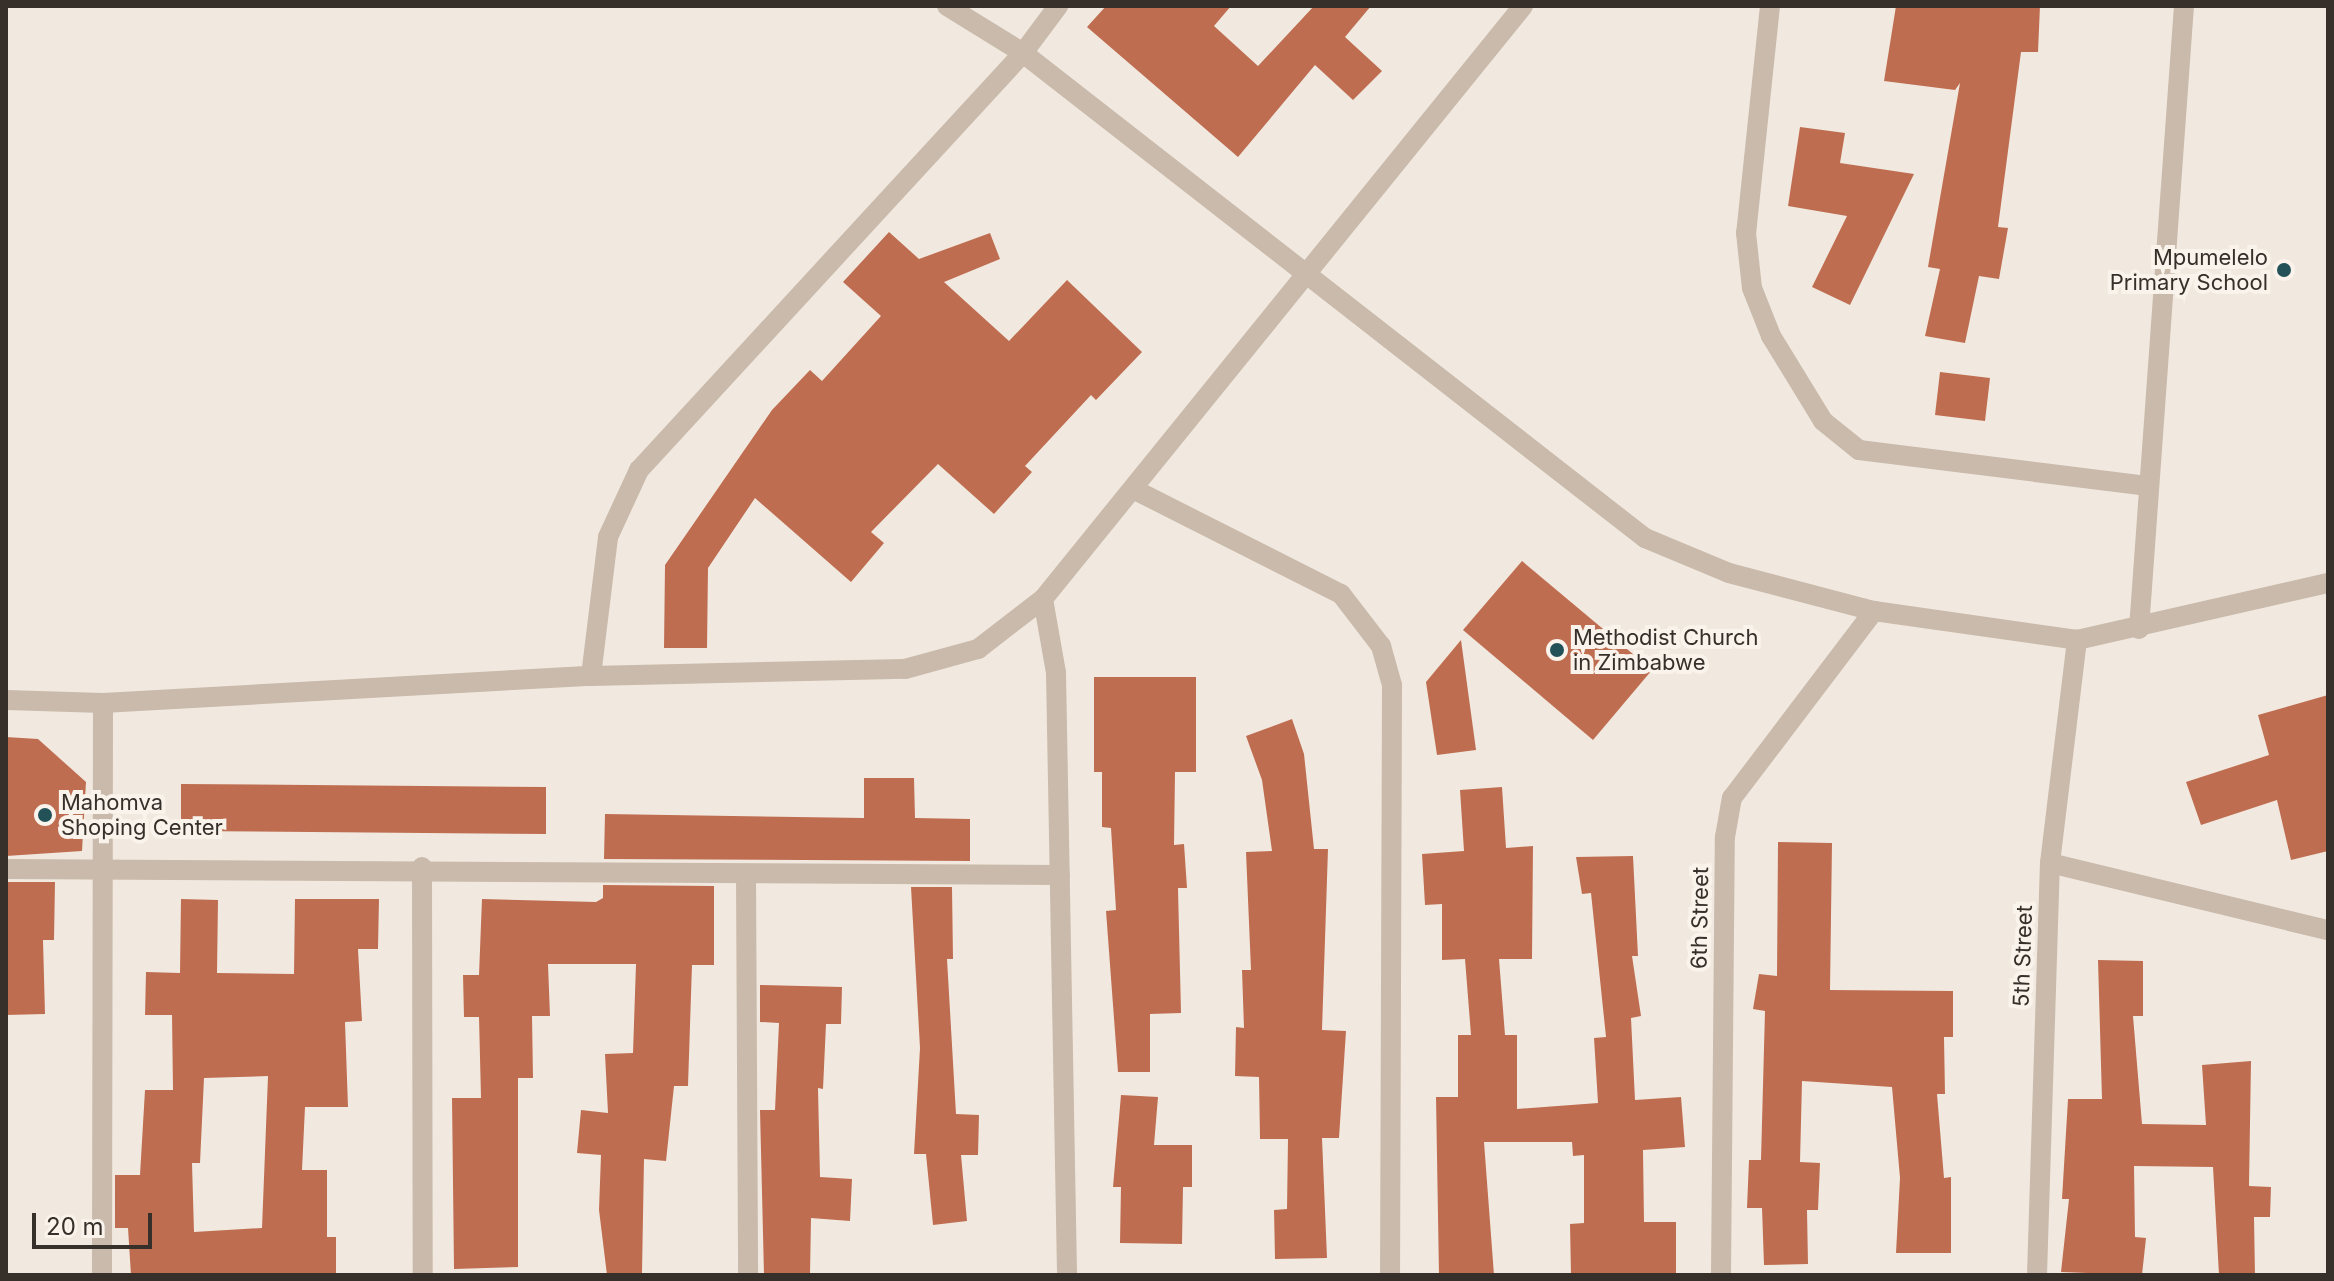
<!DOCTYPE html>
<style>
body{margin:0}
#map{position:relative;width:2334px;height:1281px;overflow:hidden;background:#f1e9df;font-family:Inter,sans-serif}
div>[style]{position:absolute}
.building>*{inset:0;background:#bf6d50}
.minor>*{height:20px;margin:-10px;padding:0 10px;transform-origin:10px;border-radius:10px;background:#c9baab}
.dots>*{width:22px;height:22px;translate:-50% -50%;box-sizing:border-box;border:4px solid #f9f3eb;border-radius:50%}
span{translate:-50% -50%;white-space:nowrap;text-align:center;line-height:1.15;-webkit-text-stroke:8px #f9f3eb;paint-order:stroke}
.poi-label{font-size:22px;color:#372f2a}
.right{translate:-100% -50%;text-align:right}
.left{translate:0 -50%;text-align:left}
.street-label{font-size:22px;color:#372f2a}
.frame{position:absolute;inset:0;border:8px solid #372f2a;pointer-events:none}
.scale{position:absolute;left:32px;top:1213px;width:120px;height:36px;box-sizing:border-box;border:4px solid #372f2a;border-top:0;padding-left:10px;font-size:24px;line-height:28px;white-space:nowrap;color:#372f2a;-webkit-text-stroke:6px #f9f3eb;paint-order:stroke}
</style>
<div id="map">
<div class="building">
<i style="clip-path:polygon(1106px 6px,1231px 6px,1214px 26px,1258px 66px,1314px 6px,1371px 6px,1345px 37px,1382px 71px,1353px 100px,1315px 65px,1238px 157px,1087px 27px)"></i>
<i style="clip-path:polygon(1896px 6px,2040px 6px,2038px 52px,2021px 52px,1998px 227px,2008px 228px,1999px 279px,1979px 276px,1965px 343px,1925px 336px,1940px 269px,1928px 267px,1960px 83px,1955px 90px,1884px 81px)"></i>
<i style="clip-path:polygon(1800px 127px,1845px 133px,1840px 163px,1914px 174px,1850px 305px,1812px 287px,1847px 216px,1788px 206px)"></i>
<i style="clip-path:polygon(889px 232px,919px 259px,990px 233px,1000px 259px,944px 282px,1009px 341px,1067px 280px,1142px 352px,1096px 400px,1091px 395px,1025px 466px,1032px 472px,994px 514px,938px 464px,871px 532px,884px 543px,851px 582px,755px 498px,708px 568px,707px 648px,664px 648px,665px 565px,772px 410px,810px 370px,822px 381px,881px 316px,843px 282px)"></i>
<i style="clip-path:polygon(1940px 372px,1990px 378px,1985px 421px,1935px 415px)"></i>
<i style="clip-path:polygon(1522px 561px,1652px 670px,1593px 740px,1463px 630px)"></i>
<i style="clip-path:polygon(1461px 640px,1476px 750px,1437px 755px,1426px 682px)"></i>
<i style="clip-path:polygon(1094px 677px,1196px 677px,1196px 772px,1175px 772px,1174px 845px,1184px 844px,1187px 888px,1178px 888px,1181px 1013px,1150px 1014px,1150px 1072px,1118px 1072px,1106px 911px,1116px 910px,1111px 828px,1102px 827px,1102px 772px,1094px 772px)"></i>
<i style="clip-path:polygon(2328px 695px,2328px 851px,2291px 860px,2277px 800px,2201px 825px,2186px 782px,2269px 755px,2258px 715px)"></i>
<i style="clip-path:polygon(1292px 719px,1304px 754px,1314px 849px,1328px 849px,1322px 1030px,1346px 1031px,1339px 1138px,1322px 1138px,1327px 1258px,1275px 1259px,1274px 1210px,1287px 1209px,1288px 1139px,1260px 1139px,1259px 1077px,1235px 1076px,1236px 1027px,1244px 1028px,1242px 970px,1251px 970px,1246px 852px,1272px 851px,1262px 780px,1246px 736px)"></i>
<i style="clip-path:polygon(6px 737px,38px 739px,86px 782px,82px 851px,6px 856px)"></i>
<i style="clip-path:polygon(864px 778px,914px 778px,915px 818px,970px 819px,970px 861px,604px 859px,605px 814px,864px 818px)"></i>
<i style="clip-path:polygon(181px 784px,546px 787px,546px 834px,181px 831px)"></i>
<i style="clip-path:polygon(1502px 787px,1506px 848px,1533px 846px,1532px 959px,1499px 959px,1505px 1035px,1517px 1035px,1517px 1109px,1598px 1103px,1594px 1038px,1606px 1037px,1591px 893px,1582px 894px,1576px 857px,1633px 856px,1638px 956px,1632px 956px,1641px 1016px,1631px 1018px,1635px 1100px,1681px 1097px,1685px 1147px,1643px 1150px,1644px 1222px,1676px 1222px,1676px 1275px,1571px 1275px,1570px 1224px,1584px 1223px,1584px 1155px,1573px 1156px,1572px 1142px,1484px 1142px,1494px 1275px,1439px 1275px,1436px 1097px,1458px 1097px,1458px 1035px,1471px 1035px,1465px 959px,1442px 960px,1442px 904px,1425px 905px,1422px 854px,1464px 851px,1460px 790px)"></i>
<i style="clip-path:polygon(1778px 842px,1832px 843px,1830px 990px,1953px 991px,1953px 1037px,1944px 1037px,1945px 1094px,1937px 1094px,1944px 1178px,1951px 1177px,1951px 1253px,1896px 1253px,1900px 1178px,1892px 1087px,1802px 1081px,1800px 1162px,1820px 1163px,1818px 1210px,1807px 1210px,1808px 1264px,1764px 1265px,1762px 1208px,1747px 1208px,1749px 1160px,1761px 1160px,1765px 1011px,1753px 1009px,1759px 974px,1777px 976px)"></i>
<i style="clip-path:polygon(6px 882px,55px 882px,54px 940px,43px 940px,45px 1014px,6px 1015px)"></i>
<i style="clip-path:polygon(603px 885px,714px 886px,714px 965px,692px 965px,688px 1086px,674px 1086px,666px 1161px,644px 1159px,642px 1273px,607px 1275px,599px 1210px,601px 1155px,577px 1153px,581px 1110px,608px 1113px,605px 1054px,633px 1053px,636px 964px,548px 964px,550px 1016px,532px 1016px,533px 1078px,518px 1078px,518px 1267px,454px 1269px,452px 1098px,481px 1098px,479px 1017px,464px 1017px,463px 975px,479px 975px,482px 899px,596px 902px,603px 898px)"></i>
<i style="clip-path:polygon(911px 887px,952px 887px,953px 959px,947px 959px,956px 1114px,979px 1115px,978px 1155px,961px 1155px,967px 1221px,933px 1225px,926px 1154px,914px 1154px,920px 1048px)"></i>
<i style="clip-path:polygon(evenodd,181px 899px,218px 900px,217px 973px,294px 974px,295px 899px,379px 899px,378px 949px,358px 949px,362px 1021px,345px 1022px,348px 1107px,305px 1107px,302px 1170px,327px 1170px,327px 1237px,336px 1237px,336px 1275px,131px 1275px,128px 1228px,115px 1228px,115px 1175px,140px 1175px,145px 1090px,173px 1090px,172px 1015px,145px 1015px,146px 972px,180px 973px,181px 899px,268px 1076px,262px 1228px,194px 1232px,192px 1163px,200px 1163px,204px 1078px,268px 1076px)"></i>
<i style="clip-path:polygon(2098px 960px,2143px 961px,2143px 1016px,2133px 1016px,2142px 1124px,2206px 1125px,2202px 1065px,2251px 1061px,2249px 1186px,2271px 1187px,2270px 1217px,2254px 1217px,2255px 1275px,2219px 1275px,2213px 1167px,2134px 1166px,2135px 1237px,2146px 1238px,2142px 1275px,2061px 1272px,2069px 1199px,2062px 1199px,2068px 1099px,2102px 1099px)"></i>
<i style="clip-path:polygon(760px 985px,842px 987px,841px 1024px,826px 1024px,823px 1089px,818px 1088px,820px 1177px,852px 1179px,850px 1221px,811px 1218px,810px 1275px,764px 1275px,760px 1110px,775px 1110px,779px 1023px,760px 1022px)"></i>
<i style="clip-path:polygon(1121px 1095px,1158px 1097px,1154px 1145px,1192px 1145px,1192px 1187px,1183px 1187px,1182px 1244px,1120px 1243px,1121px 1187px,1113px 1187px)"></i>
</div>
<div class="minor">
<i style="left:947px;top:6px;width:89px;rotate:31.7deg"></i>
<i style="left:1023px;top:53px;width:789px;rotate:37.95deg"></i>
<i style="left:1645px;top:538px;width:91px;rotate:22.6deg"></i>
<i style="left:1729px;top:573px;width:150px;rotate:14.7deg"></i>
<i style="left:1874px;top:611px;width:205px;rotate:8.1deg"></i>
<i style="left:2077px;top:640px;width:257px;rotate:-12.8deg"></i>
<i style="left:1770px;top:6px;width:228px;rotate:96deg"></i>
<i style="left:1746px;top:233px;width:55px;rotate:83.8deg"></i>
<i style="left:1752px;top:288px;width:52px;rotate:68.4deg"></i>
<i style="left:1771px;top:336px;width:100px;rotate:58.5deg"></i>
<i style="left:1823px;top:421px;width:46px;rotate:38.9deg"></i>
<i style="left:1859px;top:450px;width:292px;rotate:7.1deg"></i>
<i style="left:1133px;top:489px;width:233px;rotate:26.8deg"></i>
<i style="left:1341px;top:594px;width:66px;rotate:52.4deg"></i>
<i style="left:1381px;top:646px;width:41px;rotate:74.2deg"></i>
<i style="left:1392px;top:685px;width:590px;rotate:90.19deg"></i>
<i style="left:1043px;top:599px;width:75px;rotate:80deg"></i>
<i style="left:1056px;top:673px;width:602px;rotate:88.95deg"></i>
<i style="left:2139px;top:629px;width:625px;rotate:-85.87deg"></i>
<i style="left:591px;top:676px;width:140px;rotate:-83deg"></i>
<i style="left:608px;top:537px;width:74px;rotate:-65.2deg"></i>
<i style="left:639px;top:470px;width:567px;rotate:-47.36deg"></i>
<i style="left:1023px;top:53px;width:59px;rotate:-53.3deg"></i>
<i style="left:6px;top:700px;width:97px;rotate:1.8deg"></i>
<i style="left:103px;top:703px;width:489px;rotate:-3.2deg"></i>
<i style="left:591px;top:676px;width:314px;rotate:-1.3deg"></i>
<i style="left:905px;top:669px;width:76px;rotate:-15.3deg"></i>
<i style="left:978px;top:649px;width:82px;rotate:-37.6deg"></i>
<i style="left:1043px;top:599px;width:763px;rotate:-51.01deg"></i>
<i style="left:2050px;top:863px;width:286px;rotate:13.6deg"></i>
<i style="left:422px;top:867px;width:408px;rotate:89.9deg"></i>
<i style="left:6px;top:869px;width:1054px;rotate:0.33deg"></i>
<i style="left:746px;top:875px;width:400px;rotate:89.7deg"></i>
<i style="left:102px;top:1275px;width:572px;rotate:-89.9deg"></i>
<i style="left:1721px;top:1275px;width:438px;rotate:-89.5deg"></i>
<i style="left:1725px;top:837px;width:40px;rotate:-80deg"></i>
<i style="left:1732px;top:798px;width:235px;rotate:-52.8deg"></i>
<i style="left:2037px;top:1275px;width:412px;rotate:-88.2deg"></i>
<i style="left:2050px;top:863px;width:225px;rotate:-83.1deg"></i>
</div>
<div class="dots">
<i style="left:2284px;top:270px;background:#225257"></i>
<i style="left:1557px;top:650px;background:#225257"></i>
<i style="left:45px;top:815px;background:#225257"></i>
</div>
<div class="poi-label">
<span class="right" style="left:2268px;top:270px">Mpumelelo<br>Primary School</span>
<span class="left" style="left:1573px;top:650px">Methodist Church<br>in Zimbabwe</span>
<span class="left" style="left:61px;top:815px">Mahomva<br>Shoping Center</span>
</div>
<div class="street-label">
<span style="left:1700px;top:918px;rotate:-89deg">6th Street</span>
<span style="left:2023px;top:956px;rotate:-88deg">5th Street</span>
</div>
<div class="frame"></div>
<div class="scale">20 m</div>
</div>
